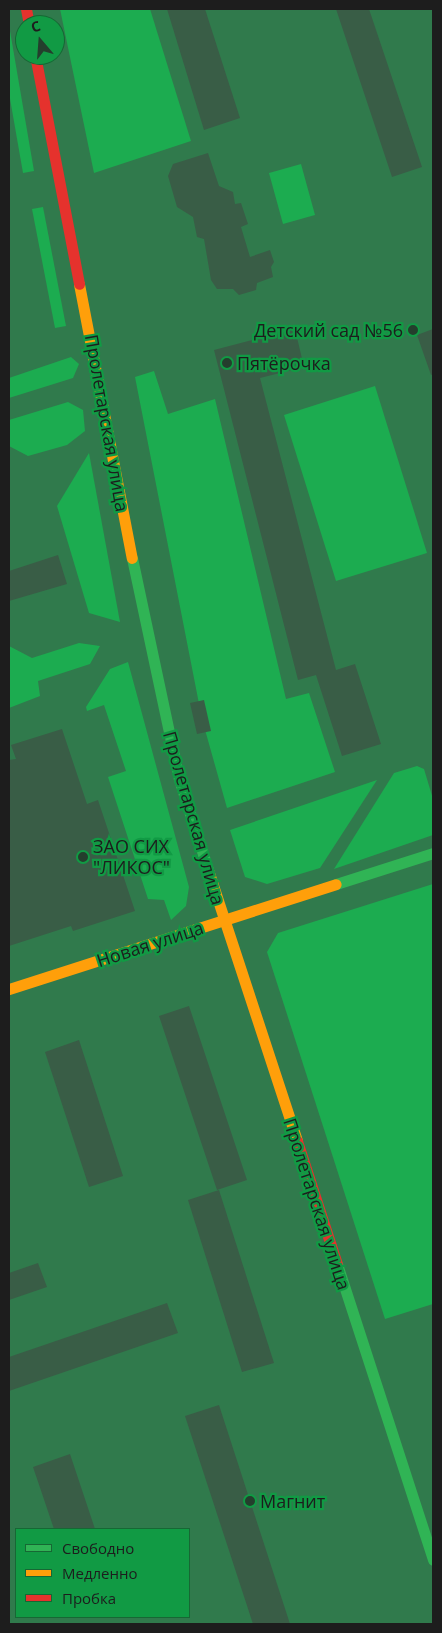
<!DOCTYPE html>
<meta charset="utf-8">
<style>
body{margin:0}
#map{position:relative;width:442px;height:1633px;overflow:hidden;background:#307a4c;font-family:"Open Sans",sans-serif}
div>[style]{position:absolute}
.green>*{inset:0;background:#1cac50}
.building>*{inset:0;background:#395d46}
.fast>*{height:11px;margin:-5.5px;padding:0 5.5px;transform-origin:5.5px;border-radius:5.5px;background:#30b455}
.slow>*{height:11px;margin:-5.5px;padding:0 5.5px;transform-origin:5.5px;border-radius:5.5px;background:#ff9f0a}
.jam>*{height:11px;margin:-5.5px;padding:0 5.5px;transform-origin:5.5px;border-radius:5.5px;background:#e5322d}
.dots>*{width:14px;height:14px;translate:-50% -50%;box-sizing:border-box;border:2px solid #119a44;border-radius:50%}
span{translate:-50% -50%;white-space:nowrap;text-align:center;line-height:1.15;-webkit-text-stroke:4.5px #119a44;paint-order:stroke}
.poi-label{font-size:18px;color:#1d1d1d}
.right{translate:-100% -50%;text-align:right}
.left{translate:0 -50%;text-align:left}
.street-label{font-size:18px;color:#1d1d1d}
.frame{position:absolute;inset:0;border:10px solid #1d1d1d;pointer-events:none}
.legend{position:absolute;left:15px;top:1528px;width:175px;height:90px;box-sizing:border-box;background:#119a44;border:1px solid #166834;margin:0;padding:6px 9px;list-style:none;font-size:15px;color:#1d1d1d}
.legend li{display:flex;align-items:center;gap:10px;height:25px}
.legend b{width:25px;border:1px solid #166834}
.north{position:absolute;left:15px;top:15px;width:50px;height:50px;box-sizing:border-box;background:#119a44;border:1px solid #166834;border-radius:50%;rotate:342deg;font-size:14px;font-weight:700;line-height:20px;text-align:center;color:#1d1d1d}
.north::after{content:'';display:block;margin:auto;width:18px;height:22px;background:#243e2d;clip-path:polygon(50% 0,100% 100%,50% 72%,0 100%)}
</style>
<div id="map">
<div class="green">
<i style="clip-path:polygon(60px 9px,150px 9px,191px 141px,94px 173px)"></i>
<i style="clip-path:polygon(9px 25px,34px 171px,23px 173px,9px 93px)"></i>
<i style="clip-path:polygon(301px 164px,315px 215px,283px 224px,269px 173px)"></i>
<i style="clip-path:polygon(43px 207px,66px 326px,55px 328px,32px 209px)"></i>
<i style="clip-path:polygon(71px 357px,79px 364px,73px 378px,9px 398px,9px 378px)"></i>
<i style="clip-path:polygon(154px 371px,168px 414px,215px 399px,286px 699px,309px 693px,335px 772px,227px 808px,202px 719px,135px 377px)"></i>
<i style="clip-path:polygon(375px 386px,427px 553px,336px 581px,284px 415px)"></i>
<i style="clip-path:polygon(68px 402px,83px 410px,85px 431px,67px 445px,28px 456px,9px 446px,9px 420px)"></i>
<i style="clip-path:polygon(89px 453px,120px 622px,89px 613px,57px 506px)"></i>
<i style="clip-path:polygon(79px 643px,100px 646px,90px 664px,38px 681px,40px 696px,9px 708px,9px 646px,32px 658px)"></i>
<i style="clip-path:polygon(128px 662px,189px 887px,186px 906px,171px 920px,164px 900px,148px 899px,108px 777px,126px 771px,104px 705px,87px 711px,86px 707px,110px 669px)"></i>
<i style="clip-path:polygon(417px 766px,424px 769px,433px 799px,433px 835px,334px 869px,394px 773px)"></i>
<i style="clip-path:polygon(377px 780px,320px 868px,267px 884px,245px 877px,230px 830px)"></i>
<i style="clip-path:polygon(433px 884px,433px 1304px,385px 1319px,267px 952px,278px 933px)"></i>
</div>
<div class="building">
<i style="clip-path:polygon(167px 9px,205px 9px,240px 118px,204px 130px)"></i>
<i style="clip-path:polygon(336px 9px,369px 9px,422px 167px,392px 177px)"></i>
<i style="clip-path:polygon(208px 153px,219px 186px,233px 192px,235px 204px,241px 203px,248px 224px,241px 227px,250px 257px,270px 250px,274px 262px,271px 267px,273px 277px,257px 283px,256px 290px,239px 295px,233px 289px,217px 289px,211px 280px,204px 239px,197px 237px,193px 217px,177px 207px,168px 176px,173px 164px)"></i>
<i style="clip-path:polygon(295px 329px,304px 367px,260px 378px,336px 670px,355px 664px,381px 744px,342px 756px,316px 675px,298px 680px,214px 350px)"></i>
<i style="clip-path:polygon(433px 329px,433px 374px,431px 375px,417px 335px)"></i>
<i style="clip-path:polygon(58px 555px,67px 584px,9px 601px,9px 571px)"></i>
<i style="clip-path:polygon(204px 700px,211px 731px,197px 734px,190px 703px)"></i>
<i style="clip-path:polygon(62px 729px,87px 804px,98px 800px,135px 911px,73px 931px,71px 926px,9px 946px,9px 760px,16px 759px,11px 745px)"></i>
<i style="clip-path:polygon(189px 1006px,247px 1180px,217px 1190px,159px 1016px)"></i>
<i style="clip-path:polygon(79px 1040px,123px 1176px,89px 1187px,45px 1052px)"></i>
<i style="clip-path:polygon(219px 1190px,274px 1363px,242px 1372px,188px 1200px)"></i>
<i style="clip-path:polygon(38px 1263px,47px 1287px,9px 1300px,9px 1273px)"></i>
<i style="clip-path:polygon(167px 1303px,178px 1333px,9px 1391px,9px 1357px)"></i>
<i style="clip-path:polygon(219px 1405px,290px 1624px,253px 1624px,185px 1416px)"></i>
<i style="clip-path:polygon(70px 1454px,95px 1529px,54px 1529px,33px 1467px)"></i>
</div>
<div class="fast">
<i style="left:132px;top:558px;width:226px;rotate:78deg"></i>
<i style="left:179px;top:779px;width:96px;rotate:72.3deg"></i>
<i style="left:336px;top:884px;width:102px;rotate:-17.7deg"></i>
<i style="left:337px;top:1264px;width:311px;rotate:72deg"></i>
</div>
<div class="slow">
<i style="left:79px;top:284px;width:279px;rotate:79.1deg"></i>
<i style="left:208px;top:870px;width:285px;rotate:71.8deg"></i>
<i style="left:9px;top:989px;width:343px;rotate:-17.8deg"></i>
</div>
<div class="jam">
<i style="left:26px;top:9px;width:16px;rotate:79deg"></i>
<i style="left:35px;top:55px;width:233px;rotate:79.1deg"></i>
<i style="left:297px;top:1141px;width:129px;rotate:72deg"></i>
</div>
<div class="dots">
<i style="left:413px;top:330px;background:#243e2d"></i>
<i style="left:227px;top:363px;background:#243e2d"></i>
<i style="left:83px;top:857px;background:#243e2d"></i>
<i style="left:250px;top:1501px;background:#243e2d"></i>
</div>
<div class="poi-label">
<span class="right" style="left:403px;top:330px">Детский сад №56</span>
<span class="left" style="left:237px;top:363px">Пятёрочка</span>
<span class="left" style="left:93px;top:857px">ЗАО СИХ<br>"ЛИКОС"</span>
<span class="left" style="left:260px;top:1501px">Магнит</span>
</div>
<div class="street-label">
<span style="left:107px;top:423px;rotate:80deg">Пролетарская улица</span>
<span style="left:194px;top:818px;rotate:74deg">Пролетарская улица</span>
<span style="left:150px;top:944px;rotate:-18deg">Новая улица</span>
<span style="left:317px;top:1204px;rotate:72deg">Пролетарская улица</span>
</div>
<div class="frame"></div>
<ul class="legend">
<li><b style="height:6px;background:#30b455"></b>Свободно</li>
<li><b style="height:6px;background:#ff9f0a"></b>Медленно</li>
<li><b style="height:6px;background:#e5322d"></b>Пробка</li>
</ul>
<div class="north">С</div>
</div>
